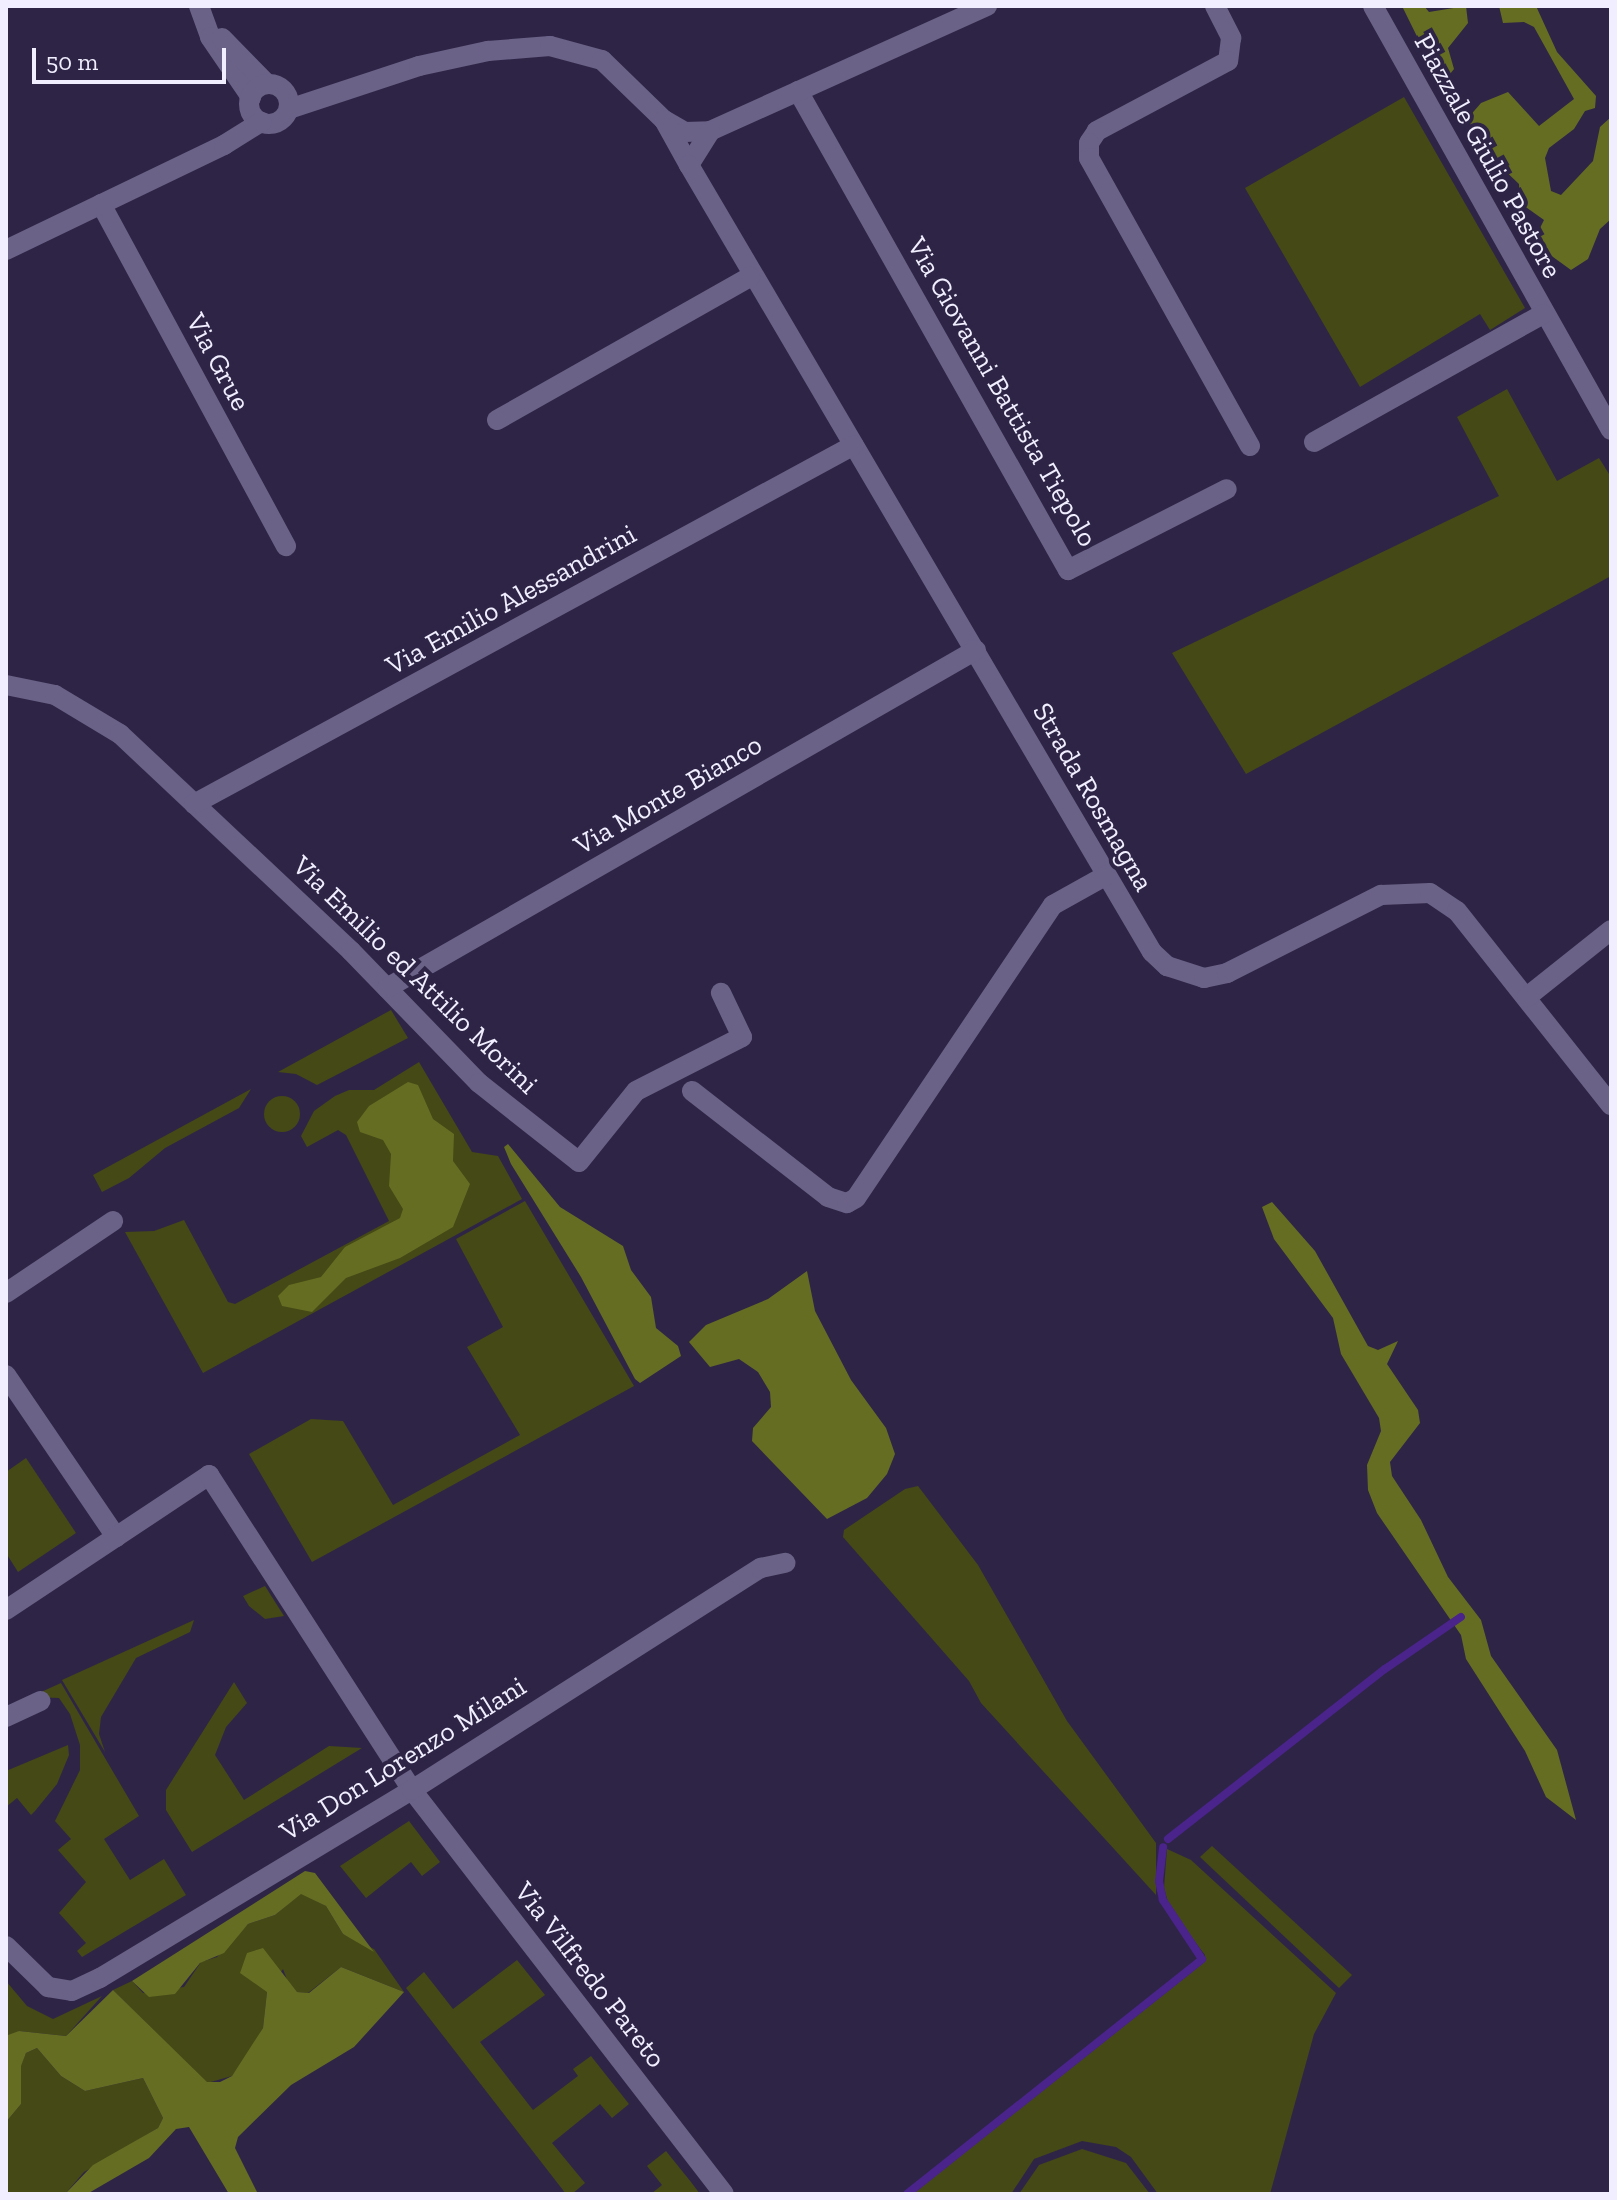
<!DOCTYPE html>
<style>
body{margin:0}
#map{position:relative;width:1617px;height:2200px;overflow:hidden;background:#2e2546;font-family:"Zilla Slab",serif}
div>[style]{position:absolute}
.green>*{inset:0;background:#444916}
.round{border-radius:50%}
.forest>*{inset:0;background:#656d23}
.stream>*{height:8px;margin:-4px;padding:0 4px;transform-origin:4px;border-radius:4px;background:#4a238b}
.minor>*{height:20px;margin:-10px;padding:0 10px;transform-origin:10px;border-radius:10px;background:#6b6288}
.minor>.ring{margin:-10px;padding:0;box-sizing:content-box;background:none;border:20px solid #6b6288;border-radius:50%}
span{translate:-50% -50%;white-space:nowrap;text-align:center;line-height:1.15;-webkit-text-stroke:8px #2e2546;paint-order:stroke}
.street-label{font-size:28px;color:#f1eeff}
.frame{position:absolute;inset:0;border:8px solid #f1eeff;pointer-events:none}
.scale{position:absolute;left:32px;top:48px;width:194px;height:36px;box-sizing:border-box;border:4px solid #f1eeff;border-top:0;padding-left:10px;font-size:24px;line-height:28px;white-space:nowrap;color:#f1eeff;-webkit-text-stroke:6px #2e2546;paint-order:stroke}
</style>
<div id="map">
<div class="green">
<i style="clip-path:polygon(1404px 97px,1525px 308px,1490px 330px,1480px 314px,1360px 387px,1245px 188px)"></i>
<i style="clip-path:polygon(1507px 389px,1557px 481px,1599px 458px,1611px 477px,1611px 576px,1246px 774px,1172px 653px,1499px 496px,1457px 417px)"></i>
<i style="clip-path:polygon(391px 1010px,408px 1038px,317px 1085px,296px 1074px,278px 1072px)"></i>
<i style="clip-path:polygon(419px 1062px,472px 1152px,498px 1156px,522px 1199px,203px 1373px,125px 1232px,154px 1231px,184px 1220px,228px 1302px,235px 1304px,389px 1221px,346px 1135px,338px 1130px,307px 1147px,301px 1136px,314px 1111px,335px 1096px,349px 1090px,374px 1090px)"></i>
<i style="clip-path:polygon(251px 1089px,239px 1108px,165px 1148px,129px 1178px,102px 1192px,93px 1175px)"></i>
<i class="round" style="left:264px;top:1096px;width:36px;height:36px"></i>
<i style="clip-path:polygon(525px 1201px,634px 1386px,312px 1562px,249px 1454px,311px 1419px,343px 1421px,393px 1505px,520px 1435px,467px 1347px,503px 1327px,456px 1239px)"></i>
<i style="clip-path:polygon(26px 1458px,76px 1533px,18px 1572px,6px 1553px,6px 1472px)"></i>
<i style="clip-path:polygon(918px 1486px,978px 1565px,1067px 1721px,1156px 1843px,1156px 1895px,981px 1703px,969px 1681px,843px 1537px,844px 1530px,905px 1489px)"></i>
<i style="clip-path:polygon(265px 1586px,284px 1616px,265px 1619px,249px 1606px,243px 1596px)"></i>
<i style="clip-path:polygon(194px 1620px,190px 1632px,136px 1658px,101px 1717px,99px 1734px,105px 1752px,62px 1680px)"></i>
<i style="clip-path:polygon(234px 1682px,247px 1703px,226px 1727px,215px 1755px,244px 1800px,329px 1746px,362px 1748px,192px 1852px,166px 1810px,166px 1790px)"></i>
<i style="clip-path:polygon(61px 1683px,139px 1816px,104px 1839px,130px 1880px,164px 1859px,186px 1895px,82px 1957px,77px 1951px,86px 1943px,59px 1913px,86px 1882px,58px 1850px,71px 1839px,55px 1821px,80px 1770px,80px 1745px,70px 1714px,59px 1698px,30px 1697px)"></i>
<i style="clip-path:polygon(68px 1745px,69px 1755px,57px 1784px,35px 1811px,31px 1815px,17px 1798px,6px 1807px,6px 1771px)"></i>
<i style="clip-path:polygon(409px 1821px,440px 1862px,422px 1876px,411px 1862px,366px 1898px,340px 1866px)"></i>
<i style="clip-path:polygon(1212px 1846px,1352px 1975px,1339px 1988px,1200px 1857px)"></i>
<i style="clip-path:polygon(1167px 1849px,1191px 1860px,1336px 1993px,1314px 2034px,1270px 2194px,1158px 2194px,1131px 2157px,1116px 2147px,1082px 2141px,1034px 2159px,1011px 2194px,912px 2194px,1202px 1964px,1205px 1955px,1170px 1909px,1164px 1888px)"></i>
<i style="clip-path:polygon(301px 1893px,326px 1906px,343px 1934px,374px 1949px,404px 1992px,341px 1967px,308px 1993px,297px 1992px,290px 1988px,283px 1969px,267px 1992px,263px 2028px,252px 2048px,232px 2076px,207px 2083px,113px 1990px,132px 1981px,143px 1993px,184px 1987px,201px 1962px,217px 1957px,248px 1924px,275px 1915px)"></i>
<i style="clip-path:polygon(517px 1960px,545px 1995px,480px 2042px,533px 2110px,578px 2076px,573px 2069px,591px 2056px,629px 2104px,612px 2118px,600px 2104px,552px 2143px,585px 2183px,572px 2194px,566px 2194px,406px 1988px,424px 1972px,453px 2009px)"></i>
<i style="clip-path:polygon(6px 1981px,27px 2006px,53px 2019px,102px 1996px,66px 2036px,19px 2031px,6px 2050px)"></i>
<i style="clip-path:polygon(37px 2048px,61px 2076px,85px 2091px,143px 2078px,163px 2118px,158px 2128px,84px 2172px,65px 2194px,6px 2194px,6px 2122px,21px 2104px,20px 2067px,26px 2053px)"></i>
<i style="clip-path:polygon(1082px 2149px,1126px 2163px,1150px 2194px,1019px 2194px,1039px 2165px)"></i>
<i style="clip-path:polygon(666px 2151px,691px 2182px,700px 2194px,651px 2194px,662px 2185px,647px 2166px)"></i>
</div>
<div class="forest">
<i style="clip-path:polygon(1402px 6px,1424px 6px,1429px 12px,1466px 6px,1468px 23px,1448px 48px,1454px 69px,1446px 79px,1435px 73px)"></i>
<i style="clip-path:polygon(1499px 6px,1536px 6px,1557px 52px,1596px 96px,1595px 108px,1585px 111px,1574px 129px,1549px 148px,1545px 158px,1551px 191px,1561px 195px,1593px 161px,1600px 127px,1611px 117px,1611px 219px,1600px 229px,1588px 259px,1571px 270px,1542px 249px,1538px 232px,1544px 220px,1520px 203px,1519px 184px,1478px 145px,1468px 118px,1481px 103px,1508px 92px,1539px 126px,1574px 99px,1534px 27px,1524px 22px,1503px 23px)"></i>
<i style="clip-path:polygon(408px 1082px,418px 1085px,433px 1119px,454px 1134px,453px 1161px,470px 1184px,453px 1227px,400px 1258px,346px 1278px,312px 1312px,282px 1306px,278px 1296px,289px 1285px,321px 1277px,345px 1247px,400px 1218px,403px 1209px,389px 1186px,391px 1154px,383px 1140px,360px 1132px,357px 1122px,369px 1106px)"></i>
<i style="clip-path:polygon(508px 1144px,560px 1207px,623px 1246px,631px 1270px,651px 1297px,656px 1328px,678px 1346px,681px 1356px,640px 1383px,635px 1379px,581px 1277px,511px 1164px,504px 1147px)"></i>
<i style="clip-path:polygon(1272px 1202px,1315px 1251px,1368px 1346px,1378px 1350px,1398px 1341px,1387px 1364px,1418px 1410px,1420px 1423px,1390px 1462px,1392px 1476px,1421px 1520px,1448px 1577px,1481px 1620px,1491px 1656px,1557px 1750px,1576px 1820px,1546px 1797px,1525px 1751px,1466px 1659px,1461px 1635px,1377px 1513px,1368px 1490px,1367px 1465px,1381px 1431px,1379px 1418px,1341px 1354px,1333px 1318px,1274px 1239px,1262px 1207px)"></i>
<i style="clip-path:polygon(807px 1271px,815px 1311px,851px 1380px,886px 1428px,895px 1454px,887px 1474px,867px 1498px,827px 1519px,752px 1441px,753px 1428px,771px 1407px,770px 1392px,758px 1372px,739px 1359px,710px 1367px,689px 1342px,706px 1325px,768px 1299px)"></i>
<i style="clip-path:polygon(305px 1871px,315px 1873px,374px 1952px,343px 1934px,326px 1906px,301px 1894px,275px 1915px,248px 1924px,224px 1953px,200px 1963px,175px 1994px,149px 1997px,132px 1981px)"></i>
<i style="clip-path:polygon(263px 1948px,297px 1992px,309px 1993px,341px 1967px,404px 1992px,354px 2047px,291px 2085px,238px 2137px,235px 2148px,258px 2194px,229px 2194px,189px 2127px,176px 2129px,149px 2158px,87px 2194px,65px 2194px,93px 2165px,158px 2128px,163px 2118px,143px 2078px,85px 2091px,61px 2076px,37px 2048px,26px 2053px,21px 2066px,21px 2104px,6px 2122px,8px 2035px,19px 2031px,66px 2036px,113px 1990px,207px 2082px,220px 2082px,232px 2076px,263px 2028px,267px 1992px,240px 1973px,247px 1953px)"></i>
</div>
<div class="stream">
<i style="left:1168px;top:1839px;width:276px;rotate:-38.1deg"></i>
<i style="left:1385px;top:1669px;width:92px;rotate:-34.4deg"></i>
<i style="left:907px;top:2194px;width:377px;rotate:-38.5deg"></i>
<i style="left:1202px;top:1959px;width:71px;rotate:-123.5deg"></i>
<i style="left:1163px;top:1900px;width:19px;rotate:-102deg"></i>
<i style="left:1159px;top:1881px;width:34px;rotate:-83deg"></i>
</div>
<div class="minor">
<i style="left:199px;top:6px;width:33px;rotate:70deg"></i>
<i style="left:210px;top:37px;width:73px;rotate:55.7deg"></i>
<i style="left:1215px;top:6px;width:36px;rotate:63deg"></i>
<i style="left:1231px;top:38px;width:23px;rotate:97deg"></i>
<i style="left:1228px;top:61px;width:149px;rotate:151.9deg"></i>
<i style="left:1097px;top:131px;width:14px;rotate:124deg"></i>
<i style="left:1089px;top:143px;width:15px;rotate:90deg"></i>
<i style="left:1089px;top:158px;width:330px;rotate:60.8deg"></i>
<i style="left:1373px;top:6px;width:486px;rotate:60.7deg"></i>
<i style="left:222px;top:38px;width:64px;rotate:45.6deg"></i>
<i class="ring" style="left:249px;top:84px;width:20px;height:20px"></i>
<i style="left:798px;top:91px;width:550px;rotate:60.59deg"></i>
<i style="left:1068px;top:570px;width:178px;rotate:-27deg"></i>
<i style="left:289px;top:109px;width:137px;rotate:-18.3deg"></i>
<i style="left:419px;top:66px;width:71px;rotate:-12.3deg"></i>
<i style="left:488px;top:51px;width:62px;rotate:-4.6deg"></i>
<i style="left:550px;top:46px;width:54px;rotate:15.1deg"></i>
<i style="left:602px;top:60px;width:86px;rotate:44.1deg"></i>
<i style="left:664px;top:120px;width:24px;rotate:30deg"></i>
<i style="left:685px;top:132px;width:25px;rotate:-2deg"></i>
<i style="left:710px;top:131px;width:304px;rotate:-24.3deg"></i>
<i style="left:664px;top:120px;width:51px;rotate:60.9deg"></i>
<i style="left:689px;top:165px;width:40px;rotate:-58deg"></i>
<i style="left:689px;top:165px;width:913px;rotate:59.53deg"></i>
<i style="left:1152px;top:952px;width:21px;rotate:43deg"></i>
<i style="left:1167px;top:966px;width:39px;rotate:18deg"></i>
<i style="left:1204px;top:978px;width:24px;rotate:-12deg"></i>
<i style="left:1227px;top:973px;width:173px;rotate:-26.9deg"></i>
<i style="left:1381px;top:895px;width:49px;rotate:-2.3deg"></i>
<i style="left:1430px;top:893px;width:32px;rotate:34deg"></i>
<i style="left:1457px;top:911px;width:248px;rotate:51.6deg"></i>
<i style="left:101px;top:204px;width:389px;rotate:61.6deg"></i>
<i style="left:6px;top:250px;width:242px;rotate:-25.7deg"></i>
<i style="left:224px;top:145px;width:44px;rotate:-31.9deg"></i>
<i style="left:497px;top:420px;width:291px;rotate:-29.5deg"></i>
<i style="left:1314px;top:442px;width:262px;rotate:-29.2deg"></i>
<i style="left:6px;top:685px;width:50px;rotate:11.5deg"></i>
<i style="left:55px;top:695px;width:76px;rotate:31deg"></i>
<i style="left:120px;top:734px;width:317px;rotate:43.2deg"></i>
<i style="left:351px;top:951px;width:184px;rotate:45.9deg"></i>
<i style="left:479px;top:1083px;width:127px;rotate:38.3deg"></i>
<i style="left:579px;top:1162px;width:91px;rotate:-51.2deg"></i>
<i style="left:636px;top:1091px;width:119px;rotate:-27deg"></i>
<i style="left:742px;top:1037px;width:49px;rotate:-115.5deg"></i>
<i style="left:194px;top:804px;width:751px;rotate:-28.54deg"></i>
<i style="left:387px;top:988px;width:679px;rotate:-29.85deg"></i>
<i style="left:1527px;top:997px;width:107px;rotate:-38.6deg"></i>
<i style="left:692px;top:1091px;width:172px;rotate:37.9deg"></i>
<i style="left:828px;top:1197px;width:20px;rotate:18deg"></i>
<i style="left:847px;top:1203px;width:10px;rotate:-29deg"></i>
<i style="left:856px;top:1198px;width:353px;rotate:-56.1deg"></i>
<i style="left:1053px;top:905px;width:60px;rotate:-29.1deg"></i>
<i style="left:6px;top:1293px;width:129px;rotate:-33.9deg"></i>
<i style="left:6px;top:1375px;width:196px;rotate:55.8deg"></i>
<i style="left:6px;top:1610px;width:244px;rotate:-33.6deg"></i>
<i style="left:209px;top:1475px;width:375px;rotate:57.2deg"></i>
<i style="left:412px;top:1790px;width:510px;rotate:52.32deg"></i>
<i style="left:6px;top:1717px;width:38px;rotate:-25deg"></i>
<i style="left:6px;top:1946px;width:59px;rotate:44.3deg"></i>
<i style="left:48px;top:1987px;width:24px;rotate:9deg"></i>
<i style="left:72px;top:1991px;width:31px;rotate:-25deg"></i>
<i style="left:100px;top:1978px;width:364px;rotate:-31.1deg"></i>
<i style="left:412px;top:1790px;width:414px;rotate:-32.5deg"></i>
<i style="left:761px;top:1568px;width:25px;rotate:-12deg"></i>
</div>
<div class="street-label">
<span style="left:1488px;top:156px;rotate:61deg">Piazzale Giulio Pastore</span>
<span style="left:218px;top:362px;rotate:62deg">Via Grue</span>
<span style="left:1002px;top:392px;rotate:60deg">Via Giovanni Battista Tiepolo</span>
<span style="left:511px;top:600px;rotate:-29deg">Via Emilio Alessandrini</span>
<span style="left:668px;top:795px;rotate:-30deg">Via Monte Bianco</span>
<span style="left:1093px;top:797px;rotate:60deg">Strada Rosmagna</span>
<span style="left:415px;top:975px;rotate:44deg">Via Emilio ed Attilio Morini</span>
<span style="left:403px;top:1759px;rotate:-32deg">Via Don Lorenzo Milani</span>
<span style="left:590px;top:1975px;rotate:52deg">Via Vilfredo Pareto</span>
</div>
<div class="frame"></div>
<div class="scale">50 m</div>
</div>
